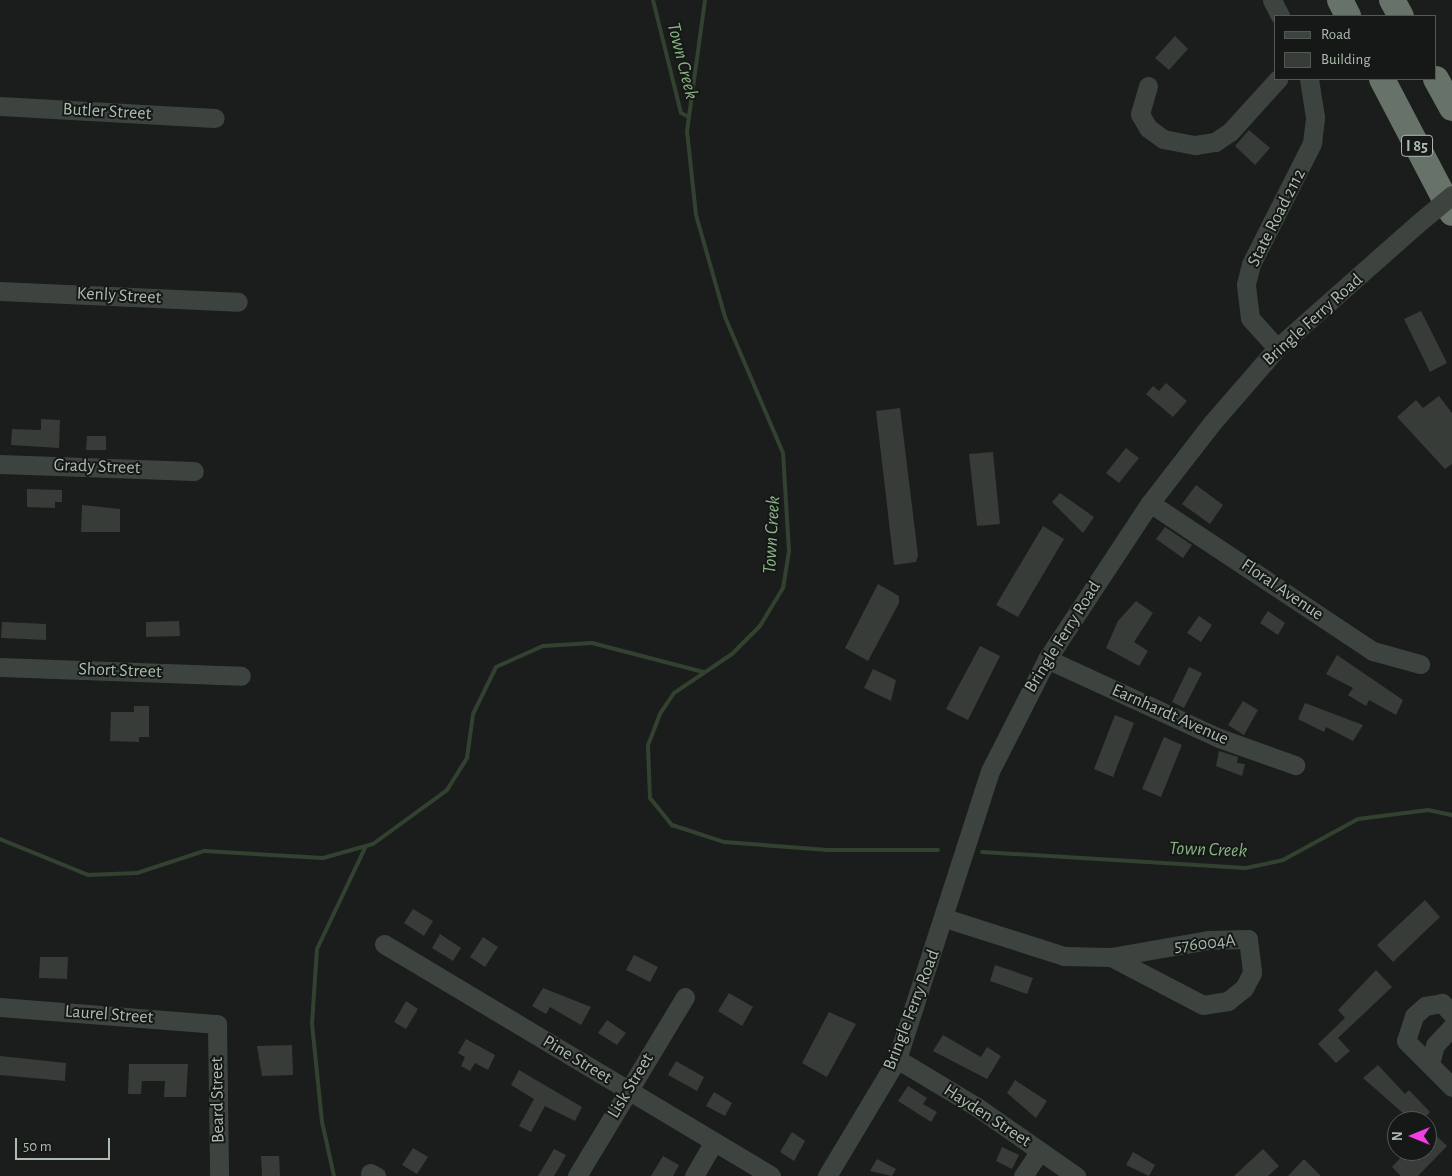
<!DOCTYPE html>
<style>
body{margin:0}
#map{position:relative;width:1452px;height:1176px;overflow:hidden;background:#1a1d1b;font-family:"Alegreya Sans",sans-serif}
div>[style]{position:absolute}
.stream>*{height:4px;margin:-2px;padding:0 2px;transform-origin:2px;border-radius:2px;background:#324130}
.building>*{inset:0;background:#373c39}
.minor>*{height:19px;margin:-9.5px;padding:0 9.5px;transform-origin:9.5px;border-radius:9.5px;background:#3d443f}
.highway>*{height:26px;margin:-13px;padding:0 13px;transform-origin:13px;border-radius:13px;background:#677369}
.minor-bridge>*{height:19px;margin:-9.5px;padding:0 9.5px;transform-origin:9.5px;border-radius:9.5px;background:#3d443f}
span{translate:-50% -50%;white-space:nowrap;text-align:center;line-height:1.15;-webkit-text-stroke:4px #151816;paint-order:stroke}
.shield-label span{padding:1px 4px;background:#151816;border:1px solid;border-radius:4px;-webkit-text-stroke-width:0}
.shield-label{font-size:16px;color:#adbcaf;font-weight:700}
.street-label{font-size:18px;color:#adbcaf}
.water-label{font-size:19px;color:#8ab685;font-style:italic}
.legend{position:absolute;left:1274px;top:15px;width:162px;height:65px;box-sizing:border-box;background:#151816;border:1px solid #525a53;margin:0;padding:6px 9px;list-style:none;font-size:15px;color:#adbcaf}
.legend li{display:flex;align-items:center;gap:10px;height:25px}
.legend b{width:25px;border:1px solid #525a53}
.north{position:absolute;left:1387px;top:1111px;width:50px;height:50px;box-sizing:border-box;background:#151816;border:1px solid #525a53;border-radius:50%;rotate:270deg;font-size:14px;font-weight:700;line-height:20px;text-align:center;color:#adbcaf}
.north::after{content:'';display:block;margin:auto;width:18px;height:22px;background:#f23de3;clip-path:polygon(50% 0,100% 100%,50% 72%,0 100%)}
.scale{position:absolute;left:15px;top:1138px;width:95px;height:22px;box-sizing:border-box;border:2px solid #adbcaf;border-top:0;padding-left:6px;font-size:15px;line-height:18px;white-space:nowrap;color:#adbcaf;-webkit-text-stroke:4px #151816;paint-order:stroke}
</style>
<div id="map">
<div class="stream">
<i style="left:653px;top:0;width:116px;rotate:76.1deg"></i>
<i style="left:681px;top:113px;width:9px;rotate:27deg"></i>
<i style="left:705px;top:0;width:132px;rotate:97.8deg"></i>
<i style="left:687px;top:131px;width:84px;rotate:83.9deg"></i>
<i style="left:696px;top:215px;width:106px;rotate:74.1deg"></i>
<i style="left:725px;top:317px;width:148px;rotate:66.9deg"></i>
<i style="left:783px;top:453px;width:98px;rotate:86.5deg"></i>
<i style="left:789px;top:551px;width:37px;rotate:99deg"></i>
<i style="left:783px;top:588px;width:44px;rotate:121.2deg"></i>
<i style="left:760px;top:626px;width:40px;rotate:135deg"></i>
<i style="left:732px;top:654px;width:70px;rotate:146.1deg"></i>
<i style="left:674px;top:693px;width:25px;rotate:124deg"></i>
<i style="left:660px;top:714px;width:34px;rotate:111deg"></i>
<i style="left:648px;top:746px;width:52px;rotate:87.8deg"></i>
<i style="left:650px;top:798px;width:35px;rotate:51deg"></i>
<i style="left:672px;top:825px;width:55px;rotate:18.1deg"></i>
<i style="left:724px;top:842px;width:104px;rotate:4.4deg"></i>
<i style="left:828px;top:850px;width:110px"></i>
<i style="left:0;top:839px;width:95px;rotate:22.2deg"></i>
<i style="left:88px;top:875px;width:49px;rotate:-2.3deg"></i>
<i style="left:137px;top:873px;width:71px;rotate:-18.2deg"></i>
<i style="left:204px;top:851px;width:119px;rotate:3.4deg"></i>
<i style="left:323px;top:858px;width:52px;rotate:-15.6deg"></i>
<i style="left:373px;top:844px;width:92px;rotate:-36.1deg"></i>
<i style="left:447px;top:790px;width:38px;rotate:-58deg"></i>
<i style="left:467px;top:758px;width:44px;rotate:-82.2deg"></i>
<i style="left:473px;top:714px;width:52px;rotate:-63.9deg"></i>
<i style="left:496px;top:667px;width:51px;rotate:-24.1deg"></i>
<i style="left:543px;top:646px;width:49px;rotate:-3.5deg"></i>
<i style="left:592px;top:643px;width:115px;rotate:14.6deg"></i>
<i style="left:982px;top:852px;width:264px;rotate:3.5deg"></i>
<i style="left:1246px;top:868px;width:38px;rotate:-12deg"></i>
<i style="left:1283px;top:860px;width:85px;rotate:-28.7deg"></i>
<i style="left:1358px;top:819px;width:71px;rotate:-7.3deg"></i>
<i style="left:1428px;top:810px;width:25px;rotate:12deg"></i>
<i style="left:334px;top:1176px;width:55px;rotate:-102.5deg"></i>
<i style="left:322px;top:1122px;width:99px;rotate:-95.8deg"></i>
<i style="left:312px;top:1024px;width:75px;rotate:-86.2deg"></i>
<i style="left:317px;top:949px;width:114px;rotate:-64.6deg"></i>
</div>
<div class="building">
<i style="clip-path:polygon(1175px 36px,1188px 49px,1169px 70px,1155px 58px)"></i>
<i style="clip-path:polygon(1249px 130px,1270px 148px,1255px 165px,1235px 146px)"></i>
<i style="clip-path:polygon(1421px 311px,1447px 363px,1430px 372px,1404px 319px)"></i>
<i style="clip-path:polygon(1166px 383px,1187px 401px,1173px 417px,1146px 394px,1153px 386px,1159px 391px)"></i>
<i style="clip-path:polygon(1439px 396px,1452px 413px,1452px 464px,1445px 469px,1397px 417px,1416px 400px,1423px 408px)"></i>
<i style="clip-path:polygon(900px 408px,918px 555px,916px 562px,894px 565px,876px 411px)"></i>
<i style="clip-path:polygon(41px 419px,60px 420px,59px 448px,11px 445px,12px 429px,41px 430px)"></i>
<i style="clip-path:polygon(87px 436px,106px 436px,106px 450px,86px 450px)"></i>
<i style="clip-path:polygon(1126px 448px,1139px 458px,1119px 483px,1106px 473px)"></i>
<i style="clip-path:polygon(993px 452px,1000px 524px,977px 526px,969px 454px)"></i>
<i style="clip-path:polygon(1196px 485px,1223px 505px,1210px 524px,1182px 504px)"></i>
<i style="clip-path:polygon(27px 489px,62px 490px,62px 502px,55px 502px,55px 508px,27px 507px)"></i>
<i style="clip-path:polygon(1060px 493px,1094px 517px,1083px 533px,1052px 502px)"></i>
<i style="clip-path:polygon(82px 505px,120px 509px,120px 532px,81px 532px)"></i>
<i style="clip-path:polygon(1043px 526px,1064px 539px,1018px 617px,996px 605px)"></i>
<i style="clip-path:polygon(1165px 527px,1192px 545px,1183px 558px,1156px 539px)"></i>
<i style="clip-path:polygon(878px 584px,899px 596px,899px 603px,868px 661px,845px 648px)"></i>
<i style="clip-path:polygon(1136px 601px,1153px 613px,1134px 642px,1148px 651px,1139px 666px,1106px 648px,1118px 621px)"></i>
<i style="clip-path:polygon(1268px 611px,1285px 623px,1278px 635px,1260px 623px)"></i>
<i style="clip-path:polygon(1199px 616px,1212px 625px,1201px 642px,1187px 633px)"></i>
<i style="clip-path:polygon(179px 621px,180px 636px,146px 637px,146px 622px)"></i>
<i style="clip-path:polygon(2px 622px,46px 624px,46px 640px,1px 638px)"></i>
<i style="clip-path:polygon(980px 646px,1000px 656px,968px 720px,946px 709px)"></i>
<i style="clip-path:polygon(1337px 655px,1403px 700px,1396px 715px,1369px 700px,1366px 706px,1348px 695px,1353px 688px,1326px 674px)"></i>
<i style="clip-path:polygon(1189px 667px,1202px 673px,1184px 708px,1172px 702px)"></i>
<i style="clip-path:polygon(873px 669px,896px 680px,891px 701px,864px 688px)"></i>
<i style="clip-path:polygon(1243px 701px,1258px 710px,1244px 735px,1228px 725px)"></i>
<i style="clip-path:polygon(1305px 703px,1363px 725px,1353px 741px,1326px 727px,1324px 732px,1298px 719px)"></i>
<i style="clip-path:polygon(134px 706px,149px 706px,149px 737px,139px 737px,139px 742px,110px 741px,111px 712px,134px 712px)"></i>
<i style="clip-path:polygon(1115px 715px,1134px 723px,1113px 777px,1094px 769px)"></i>
<i style="clip-path:polygon(1164px 737px,1182px 745px,1161px 797px,1142px 789px)"></i>
<i style="clip-path:polygon(1219px 751px,1238px 757px,1237px 763px,1245px 764px,1242px 776px,1216px 766px)"></i>
<i style="clip-path:polygon(1425px 900px,1440px 917px,1393px 962px,1377px 945px)"></i>
<i style="clip-path:polygon(413px 909px,433px 921px,424px 936px,404px 923px)"></i>
<i style="clip-path:polygon(440px 934px,461px 948px,453px 961px,432px 948px)"></i>
<i style="clip-path:polygon(483px 937px,498px 947px,485px 967px,470px 957px)"></i>
<i style="clip-path:polygon(634px 955px,658px 967px,650px 982px,626px 970px)"></i>
<i style="clip-path:polygon(40px 957px,68px 957px,67px 979px,39px 978px)"></i>
<i style="clip-path:polygon(995px 965px,1033px 978px,1027px 994px,990px 981px)"></i>
<i style="clip-path:polygon(1376px 970px,1392px 987px,1338px 1038px,1350px 1051px,1336px 1063px,1318px 1044px,1345px 1018px,1338px 1010px)"></i>
<i style="clip-path:polygon(543px 988px,591px 1007px,581px 1025px,550px 1007px,546px 1014px,532px 1006px)"></i>
<i style="clip-path:polygon(729px 993px,753px 1007px,742px 1026px,718px 1011px)"></i>
<i style="clip-path:polygon(406px 1001px,418px 1009px,406px 1029px,394px 1022px)"></i>
<i style="clip-path:polygon(829px 1012px,856px 1024px,827px 1077px,802px 1063px)"></i>
<i style="clip-path:polygon(607px 1020px,626px 1033px,617px 1045px,598px 1033px)"></i>
<i style="clip-path:polygon(943px 1035px,981px 1057px,987px 1047px,1001px 1056px,987px 1079px,933px 1051px)"></i>
<i style="clip-path:polygon(466px 1039px,495px 1055px,488px 1070px,475px 1063px,470px 1071px,461px 1066px,465px 1057px,458px 1053px)"></i>
<i style="clip-path:polygon(292px 1045px,293px 1075px,262px 1076px,257px 1046px)"></i>
<i style="clip-path:polygon(0 1056px,66px 1063px,65px 1081px,0 1075px)"></i>
<i style="clip-path:polygon(676px 1061px,704px 1077px,697px 1091px,668px 1075px)"></i>
<i style="clip-path:polygon(129px 1064px,188px 1064px,186px 1097px,164px 1097px,165px 1081px,142px 1081px,141px 1094px,128px 1094px)"></i>
<i style="clip-path:polygon(1378px 1065px,1405px 1094px,1409px 1090px,1430px 1112px,1421px 1121px,1412px 1121px,1363px 1078px)"></i>
<i style="clip-path:polygon(519px 1070px,582px 1107px,575px 1121px,545px 1106px,531px 1132px,519px 1126px,534px 1099px,511px 1085px)"></i>
<i style="clip-path:polygon(1015px 1080px,1047px 1101px,1036px 1118px,1007px 1093px)"></i>
<i style="clip-path:polygon(908px 1086px,927px 1098px,923px 1104px,937px 1112px,931px 1122px,898px 1101px)"></i>
<i style="clip-path:polygon(714px 1092px,732px 1103px,725px 1116px,706px 1106px)"></i>
<i style="clip-path:polygon(1427px 1127px,1447px 1146px,1418px 1176px,1401px 1176px,1392px 1167px,1406px 1152px,1427px 1151px)"></i>
<i style="clip-path:polygon(792px 1132px,805px 1141px,794px 1161px,780px 1152px)"></i>
<i style="clip-path:polygon(1002px 1147px,1019px 1155px,1012px 1169px,996px 1161px)"></i>
<i style="clip-path:polygon(413px 1148px,428px 1157px,417px 1174px,402px 1165px)"></i>
<i style="clip-path:polygon(554px 1149px,566px 1155px,560px 1166px,554px 1176px,538px 1176px)"></i>
<i style="clip-path:polygon(1263px 1149px,1279px 1166px,1268px 1176px,1234px 1176px)"></i>
<i style="clip-path:polygon(1133px 1152px,1155px 1165px,1149px 1176px,1126px 1165px)"></i>
<i style="clip-path:polygon(261px 1156px,279px 1156px,280px 1176px,262px 1176px)"></i>
<i style="clip-path:polygon(663px 1156px,679px 1165px,673px 1176px,651px 1176px)"></i>
<i style="clip-path:polygon(877px 1159px,896px 1169px,892px 1176px,870px 1171px)"></i>
<i style="clip-path:polygon(1304px 1159px,1321px 1176px,1288px 1176px)"></i>
</div>
<div class="minor">
<i style="left:1272px;top:0;width:18px;rotate:63deg"></i>
<i style="left:1148px;top:86px;width:29px;rotate:106deg"></i>
<i style="left:1140px;top:114px;width:16px;rotate:60deg"></i>
<i style="left:1148px;top:128px;width:19px;rotate:36deg"></i>
<i style="left:1163px;top:139px;width:33px;rotate:11deg"></i>
<i style="left:1195px;top:145px;width:20px;rotate:-9deg"></i>
<i style="left:1215px;top:142px;width:18px;rotate:-34deg"></i>
<i style="left:1230px;top:132px;width:72px;rotate:-47.8deg"></i>
<i style="left:0;top:106px;width:215px;rotate:3.2deg"></i>
<i style="left:0;top:291px;width:238px;rotate:2.6deg"></i>
<i style="left:1277px;top:348px;width:40px;rotate:-132deg"></i>
<i style="left:1250px;top:318px;width:34px;rotate:-97deg"></i>
<i style="left:1246px;top:284px;width:21px;rotate:-76deg"></i>
<i style="left:1251px;top:264px;width:136px;rotate:-63.2deg"></i>
<i style="left:1312px;top:143px;width:26px;rotate:-83deg"></i>
<i style="left:1315px;top:117px;width:38px;rotate:-99deg"></i>
<i style="left:0;top:464px;width:194px;rotate:2.1deg"></i>
<i style="left:1150px;top:503px;width:268px;rotate:33.6deg"></i>
<i style="left:1373px;top:651px;width:49px;rotate:15.5deg"></i>
<i style="left:1047px;top:659px;width:189px;rotate:24.7deg"></i>
<i style="left:1219px;top:738px;width:81px;rotate:19.6deg"></i>
<i style="left:0;top:667px;width:241px;rotate:2.1deg"></i>
<i style="left:945px;top:918px;width:125px;rotate:17.7deg"></i>
<i style="left:1064px;top:956px;width:47px;rotate:1.2deg"></i>
<i style="left:1111px;top:957px;width:98px;rotate:-9.9deg"></i>
<i style="left:1208px;top:940px;width:40px;rotate:-1.4deg"></i>
<i style="left:1248px;top:939px;width:34px;rotate:83deg"></i>
<i style="left:1252px;top:973px;width:17px;rotate:118deg"></i>
<i style="left:1244px;top:988px;width:21px;rotate:141deg"></i>
<i style="left:1228px;top:1001px;width:25px;rotate:171deg"></i>
<i style="left:1203px;top:1005px;width:104px;rotate:-152.4deg"></i>
<i style="left:384px;top:944px;width:451px;rotate:30.9deg"></i>
<i style="left:0;top:1007px;width:218px;rotate:4.5deg"></i>
<i style="left:217px;top:1024px;width:152px;rotate:89.2deg"></i>
<i style="left:1452px;top:1014px;width:15px;rotate:-132deg"></i>
<i style="left:1442px;top:1003px;width:17px;rotate:170deg"></i>
<i style="left:1425px;top:1006px;width:15px;rotate:138deg"></i>
<i style="left:1414px;top:1016px;width:26px;rotate:108deg"></i>
<i style="left:1406px;top:1041px;width:65px;rotate:45deg"></i>
<i style="left:897px;top:1059px;width:93px;rotate:31deg"></i>
<i style="left:977px;top:1107px;width:121px;rotate:34.9deg"></i>
<i style="left:1430px;top:1063px;width:19px;rotate:-74deg"></i>
<i style="left:1435px;top:1045px;width:25px;rotate:-47deg"></i>
<i style="left:370px;top:1173px;width:7px;rotate:27deg"></i>
<i style="left:577px;top:1176px;width:209px;rotate:-58.9deg"></i>
<i style="left:694px;top:1176px;width:39px;rotate:-60deg"></i>
<i style="left:827px;top:1176px;width:136px;rotate:-59.1deg"></i>
<i style="left:897px;top:1059px;width:303px;rotate:-72.1deg"></i>
<i style="left:990px;top:771px;width:126px;rotate:-63deg"></i>
<i style="left:1047px;top:659px;width:187px;rotate:-56.6deg"></i>
<i style="left:1150px;top:503px;width:101px;rotate:-52.2deg"></i>
<i style="left:1212px;top:423px;width:99px;rotate:-49.1deg"></i>
<i style="left:1277px;top:348px;width:186px;rotate:-41.5deg"></i>
<i style="left:1023px;top:1176px;width:30px;rotate:-56deg"></i>
</div>
<div class="highway">
<i style="left:1340px;top:0;width:18px;rotate:63deg"></i>
<i style="left:1392px;top:0;width:18px;rotate:61deg"></i>
<i style="left:1382px;top:79px;width:151px;rotate:62.4deg"></i>
<i style="left:1436px;top:79px;width:33px;rotate:61deg"></i>
</div>
<div class="minor-bridge">
<i style="left:1416px;top:225px;width:47px;rotate:-39.8deg"></i>
</div>
<div class="shield-label">
<span style="left:1417px;top:146px">I 85</span>
</div>
<div class="street-label">
<span style="left:107px;top:112px;rotate:3deg">Butler Street</span>
<span style="left:1277px;top:218px;rotate:-63deg">State Road 2112</span>
<span style="left:119px;top:296px;rotate:3deg">Kenly Street</span>
<span style="left:1313px;top:320px;rotate:-42deg">Bringle Ferry Road</span>
<span style="left:97px;top:467px;rotate:2deg">Grady Street</span>
<span style="left:1282px;top:590px;rotate:34deg">Floral Avenue</span>
<span style="left:1063px;top:637px;rotate:-58deg">Bringle Ferry Road</span>
<span style="left:120px;top:671px;rotate:2deg">Short Street</span>
<span style="left:1170px;top:715px;rotate:24deg">Earnhardt Avenue</span>
<span style="left:1205px;top:944px;rotate:-6deg">576004A</span>
<span style="left:912px;top:1010px;rotate:-69deg">Bringle Ferry Road</span>
<span style="left:109px;top:1015px;rotate:4deg">Laurel Street</span>
<span style="left:577px;top:1060px;rotate:31deg">Pine Street</span>
<span style="left:631px;top:1086px;rotate:-59deg">Lisk Street</span>
<span style="left:218px;top:1100px;rotate:-91deg">Beard Street</span>
<span style="left:987px;top:1116px;rotate:33deg">Hayden Street</span>
</div>
<div class="water-label">
<span style="left:682px;top:61px;rotate:76deg">Town Creek</span>
<span style="left:772px;top:535px;rotate:-87deg">Town Creek</span>
<span style="left:1208px;top:850px;rotate:2deg">Town Creek</span>
</div>
<ul class="legend">
<li><b style="height:6px;background:#3d443f"></b>Road</li>
<li><b style="height:14px;background:#373c39"></b>Building</li>
</ul>
<div class="north">N</div>
<div class="scale">50 m</div>
</div>
